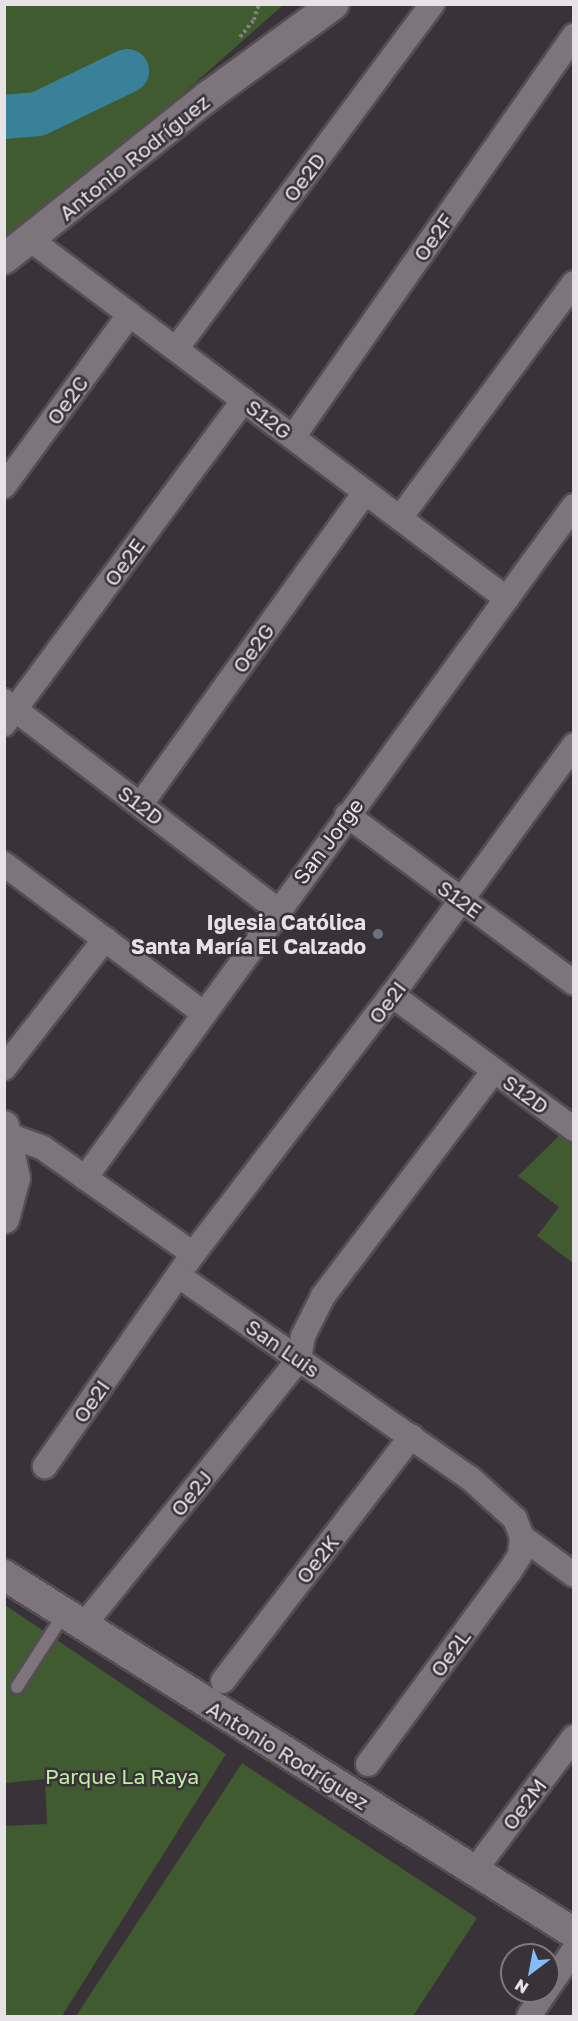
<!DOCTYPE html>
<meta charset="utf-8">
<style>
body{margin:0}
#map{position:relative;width:578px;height:2021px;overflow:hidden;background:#3a3239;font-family:"Golos Text",sans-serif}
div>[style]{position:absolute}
.green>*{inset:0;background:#405b2f}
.river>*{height:44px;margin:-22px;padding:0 22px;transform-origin:22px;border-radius:22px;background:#388198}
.path>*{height:4px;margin-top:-2px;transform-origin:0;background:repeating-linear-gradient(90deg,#857f84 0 3px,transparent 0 6px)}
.roads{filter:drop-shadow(2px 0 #544e53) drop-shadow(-2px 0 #544e53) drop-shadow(0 2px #544e53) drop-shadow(0 -2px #544e53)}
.service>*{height:12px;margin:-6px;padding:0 6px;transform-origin:6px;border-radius:6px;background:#7d747c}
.minor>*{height:24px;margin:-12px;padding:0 12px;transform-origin:12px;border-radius:12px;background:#7d747c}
.tertiary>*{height:30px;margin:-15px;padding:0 15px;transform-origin:15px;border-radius:15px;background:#7d747c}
.dots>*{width:16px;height:16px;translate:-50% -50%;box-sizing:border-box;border:3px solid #3a3239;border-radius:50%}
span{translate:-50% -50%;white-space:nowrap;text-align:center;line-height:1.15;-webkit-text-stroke:5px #3a3239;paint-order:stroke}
.street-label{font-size:21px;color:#e7e2e6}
.poi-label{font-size:21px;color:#e7e2e6;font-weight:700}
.right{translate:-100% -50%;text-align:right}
.park-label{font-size:21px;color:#beeea4}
.frame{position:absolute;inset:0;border:6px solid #e7e2e6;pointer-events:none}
.north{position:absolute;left:500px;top:1943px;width:60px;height:60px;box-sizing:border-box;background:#3a3239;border:2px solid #7f787e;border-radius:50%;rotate:212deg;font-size:16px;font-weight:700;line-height:24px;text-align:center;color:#e7e2e6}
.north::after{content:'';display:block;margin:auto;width:21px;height:27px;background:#84bcfb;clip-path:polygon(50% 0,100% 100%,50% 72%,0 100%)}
</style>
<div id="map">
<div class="green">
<i style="clip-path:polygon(5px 5px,283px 5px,5px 251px)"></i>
<i style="clip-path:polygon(562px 1133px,573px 1142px,573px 1263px,537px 1236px,559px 1207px,518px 1176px)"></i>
<i style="clip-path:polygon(5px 1605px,226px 1754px,62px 2016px,5px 2016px,4px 1826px,47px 1824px,45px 1779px,5px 1783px)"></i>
<i style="clip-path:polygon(242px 1763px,477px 1918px,413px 2016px,76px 2016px)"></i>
</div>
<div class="river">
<i style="left:4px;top:117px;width:34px;rotate:-5deg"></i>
<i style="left:38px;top:114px;width:99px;rotate:-25.8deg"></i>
</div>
<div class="path">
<i style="left:240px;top:37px;width:22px;rotate:-51deg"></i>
<i style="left:254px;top:20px;width:17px;rotate:-73deg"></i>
</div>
<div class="roads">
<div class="service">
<i style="left:17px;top:1687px;width:87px;rotate:-57.2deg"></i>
</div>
<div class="minor">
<i style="left:31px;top:240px;width:596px;rotate:37.02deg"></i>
<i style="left:176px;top:349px;width:430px;rotate:-53.4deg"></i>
<i style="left:293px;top:437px;width:490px;rotate:-55deg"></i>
<i style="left:4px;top:486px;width:213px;rotate:-53.8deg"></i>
<i style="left:400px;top:518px;width:292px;rotate:-53.5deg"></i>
<i style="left:4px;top:701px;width:344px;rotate:37.4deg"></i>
<i style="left:4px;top:724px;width:403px;rotate:-53.5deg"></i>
<i style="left:141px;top:804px;width:384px;rotate:-54.3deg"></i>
<i style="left:347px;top:815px;width:282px;rotate:36.5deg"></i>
<i style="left:4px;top:864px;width:249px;rotate:36.8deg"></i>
<i style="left:392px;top:995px;width:226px;rotate:36.4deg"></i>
<i style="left:4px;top:1068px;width:164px;rotate:-51.9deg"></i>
<i style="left:8px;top:1135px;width:37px;rotate:20deg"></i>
<i style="left:43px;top:1148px;width:184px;rotate:35.2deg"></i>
<i style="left:193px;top:1254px;width:259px;rotate:124.9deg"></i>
<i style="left:85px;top:1178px;width:831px;rotate:-53.96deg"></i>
<i style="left:193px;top:1254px;width:327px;rotate:-52.5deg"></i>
<i style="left:392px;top:995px;width:309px;rotate:-53.9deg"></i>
<i style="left:179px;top:1276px;width:354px;rotate:34.8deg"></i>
<i style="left:470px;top:1478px;width:61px;rotate:42.3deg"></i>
<i style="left:515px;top:1519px;width:19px;rotate:69deg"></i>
<i style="left:522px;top:1537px;width:64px;rotate:36.2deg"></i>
<i style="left:299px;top:1359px;width:23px;rotate:-80deg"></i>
<i style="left:303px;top:1336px;width:45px;rotate:-63.4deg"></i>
<i style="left:323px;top:1296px;width:283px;rotate:-52.8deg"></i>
<i style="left:83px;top:1626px;width:343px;rotate:-51deg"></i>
<i style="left:223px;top:1681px;width:309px;rotate:-52.4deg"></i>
<i style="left:368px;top:1764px;width:240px;rotate:-53.7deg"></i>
<i style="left:510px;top:1571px;width:19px;rotate:-58deg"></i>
<i style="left:520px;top:1555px;width:18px;rotate:-84deg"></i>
<i style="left:475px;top:1870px;width:166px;rotate:-53.3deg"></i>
<i style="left:548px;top:1988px;width:46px;rotate:-55.6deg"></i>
<i style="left:529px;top:2016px;width:30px;rotate:-56deg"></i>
</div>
<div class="tertiary">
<i style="left:4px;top:259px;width:260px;rotate:-38.6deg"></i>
<i style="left:207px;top:97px;width:157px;rotate:-36.2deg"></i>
<i style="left:4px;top:1126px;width:53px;rotate:78.1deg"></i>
<i style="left:15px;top:1178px;width:42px;rotate:105deg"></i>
<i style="left:4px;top:1575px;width:673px;rotate:32.13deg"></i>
</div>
</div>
<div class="dots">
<i style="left:378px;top:934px;background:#6b7280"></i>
</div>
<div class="street-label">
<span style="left:134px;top:157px;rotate:-39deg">Antonio Rodríguez</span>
<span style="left:304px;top:177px;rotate:-53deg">Oe2D</span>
<span style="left:433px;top:237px;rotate:-55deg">Oe2F</span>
<span style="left:67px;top:400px;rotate:-54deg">Oe2C</span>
<span style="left:269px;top:419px;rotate:37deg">S12G</span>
<span style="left:124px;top:562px;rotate:-54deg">Oe2E</span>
<span style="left:253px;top:648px;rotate:-54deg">Oe2G</span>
<span style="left:141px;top:805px;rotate:37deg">S12D</span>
<span style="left:328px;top:841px;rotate:-53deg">San Jorge</span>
<span style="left:460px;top:899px;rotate:36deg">S12E</span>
<span style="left:387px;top:1002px;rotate:-53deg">Oe2I</span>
<span style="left:526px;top:1094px;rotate:36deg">S12D</span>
<span style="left:283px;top:1348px;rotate:35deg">San Luis</span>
<span style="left:91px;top:1401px;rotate:-55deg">Oe2I</span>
<span style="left:191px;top:1493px;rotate:-51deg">Oe2J</span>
<span style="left:317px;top:1559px;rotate:-52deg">Oe2K</span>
<span style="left:450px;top:1653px;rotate:-54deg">Oe2L</span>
<span style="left:288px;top:1755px;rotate:32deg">Antonio Rodríguez</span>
<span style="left:524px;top:1804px;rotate:-53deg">Oe2M</span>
</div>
<div class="poi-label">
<span class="right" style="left:366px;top:934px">Iglesia Católica<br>Santa María El Calzado</span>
</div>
<div class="park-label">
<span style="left:122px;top:1776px">Parque La Raya</span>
</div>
<div class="frame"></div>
<div class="north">N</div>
</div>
